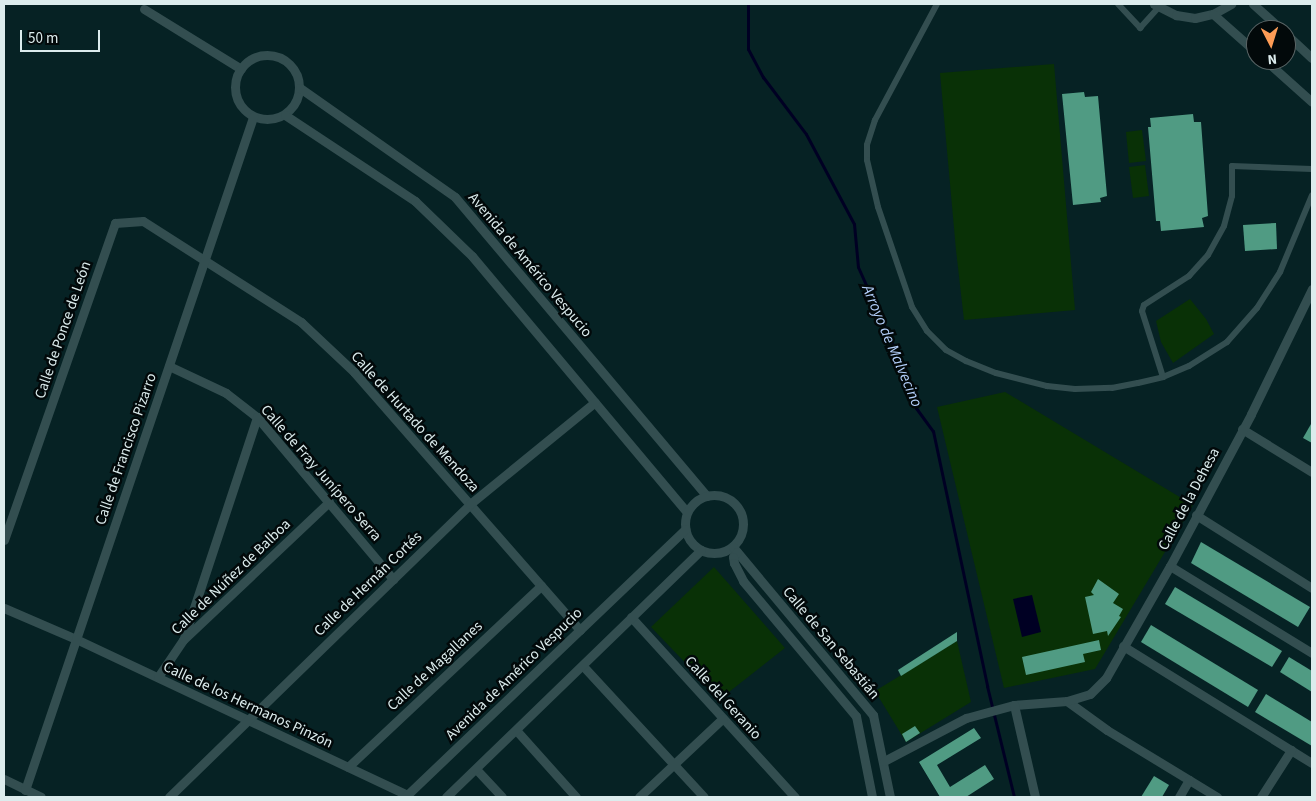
<!DOCTYPE html>
<meta charset="utf-8">
<style>
body{margin:0}
#map{position:relative;width:1316px;height:801px;overflow:hidden;background:#062224;font-family:"Source Sans 3",sans-serif}
div>[style]{position:absolute}
.green>*{inset:0;background:#093106}
.water>*{inset:0;background:#000023}
.stream>*{height:3px;margin:-1.5px;padding:0 1.5px;transform-origin:1.5px;border-radius:1.5px;background:#000023}
.building>*{inset:0;background:#509b83}
.pedestrian>*{height:6px;margin:-3px;padding:0 3px;transform-origin:3px;border-radius:3px;background:#334e50}
.minor>*{height:9px;margin:-4.5px;padding:0 4.5px;transform-origin:4.5px;border-radius:4.5px;background:#334e50}
.minor>.ring{margin:-4.5px;padding:0;box-sizing:content-box;background:none;border:9px solid #334e50;border-radius:50%}
span{translate:-50% -50%;white-space:nowrap;text-align:center;line-height:1.15;-webkit-text-stroke:5px #02090a;paint-order:stroke}
.street-label{font-size:15px;color:#dceced}
.water-label{font-size:16px;color:#b1cdf8;font-style:italic}
.frame{position:absolute;inset:0;border:5px solid #dceced;pointer-events:none}
.north{position:absolute;left:1246px;top:20px;width:50px;height:50px;box-sizing:border-box;background:#02090a;border:1px solid #596465;border-radius:50%;rotate:175deg;font-size:14px;font-weight:700;line-height:20px;text-align:center;color:#dceced}
.north::after{content:'';display:block;margin:auto;width:18px;height:22px;background:#fd9c56;clip-path:polygon(50% 0,100% 100%,50% 72%,0 100%)}
.scale{position:absolute;left:20px;top:30px;width:80px;height:22px;box-sizing:border-box;border:2px solid #dceced;border-top:0;padding-left:6px;font-size:15px;line-height:18px;white-space:nowrap;color:#dceced;-webkit-text-stroke:4px #02090a;paint-order:stroke}
</style>
<div id="map">
<div class="green">
<i style="clip-path:polygon(1054px 64px,1075px 310px,964px 320px,956px 250px,940px 73px)"></i>
<i style="clip-path:polygon(1142px 130px,1146px 161px,1129px 163px,1126px 132px)"></i>
<i style="clip-path:polygon(1145px 165px,1149px 196px,1133px 198px,1129px 167px)"></i>
<i style="clip-path:polygon(1190px 299px,1206px 319px,1214px 334px,1173px 363px,1161px 342px,1156px 321px)"></i>
<i style="clip-path:polygon(1005px 392px,1193px 505px,1095px 669px,1004px 688px,937px 407px)"></i>
<i style="clip-path:polygon(714px 567px,785px 648px,720px 699px,651px 627px)"></i>
<i style="clip-path:polygon(957px 641px,971px 702px,906px 742px,875px 691px)"></i>
</div>
<div class="water">
<i style="clip-path:polygon(1032px 595px,1041px 632px,1022px 637px,1013px 599px)"></i>
</div>
<div class="stream">
<i style="left:748px;top:4px;width:45px;rotate:90deg"></i>
<i style="left:748px;top:49px;width:32px;rotate:62deg"></i>
<i style="left:763px;top:77px;width:71px;rotate:53deg"></i>
<i style="left:806px;top:134px;width:102px;rotate:61.9deg"></i>
<i style="left:854px;top:224px;width:43px;rotate:84.7deg"></i>
<i style="left:858px;top:267px;width:95px;rotate:65.9deg"></i>
<i style="left:897px;top:354px;width:57px;rotate:70.6deg"></i>
<i style="left:916px;top:408px;width:29px;rotate:54deg"></i>
<i style="left:933px;top:431px;width:261px;rotate:78deg"></i>
<i style="left:987px;top:686px;width:114px;rotate:76.3deg"></i>
</div>
<div class="building">
<i style="clip-path:polygon(1084px 92px,1085px 97px,1098px 96px,1107px 196px,1100px 198px,1101px 202px,1073px 205px,1062px 94px)"></i>
<i style="clip-path:polygon(1193px 114px,1194px 122px,1201px 122px,1208px 216px,1202px 218px,1204px 227px,1161px 231px,1160px 221px,1156px 221px,1148px 127px,1151px 127px,1150px 118px)"></i>
<i style="clip-path:polygon(1276px 223px,1277px 249px,1245px 251px,1243px 225px)"></i>
<i style="clip-path:polygon(1311px 424px,1312px 425px,1312px 443px,1303px 438px)"></i>
<i style="clip-path:polygon(1201px 542px,1310px 607px,1298px 627px,1191px 563px)"></i>
<i style="clip-path:polygon(1098px 579px,1119px 594px,1113px 603px,1123px 609px,1119px 616px,1121px 617px,1108px 636px,1107px 631px,1093px 634px,1085px 597px,1094px 595px,1091px 592px)"></i>
<i style="clip-path:polygon(1175px 587px,1282px 651px,1272px 667px,1165px 604px)"></i>
<i style="clip-path:polygon(1151px 625px,1258px 690px,1248px 707px,1141px 642px)"></i>
<i style="clip-path:polygon(957px 632px,957px 641px,901px 676px,898px 670px)"></i>
<i style="clip-path:polygon(1099px 640px,1101px 650px,1083px 654px,1085px 662px,1026px 675px,1022px 657px)"></i>
<i style="clip-path:polygon(1289px 657px,1312px 671px,1312px 692px,1280px 672px)"></i>
<i style="clip-path:polygon(1266px 694px,1312px 722px,1312px 746px,1255px 712px)"></i>
<i style="clip-path:polygon(915px 726px,920px 733px,906px 742px,902px 734px)"></i>
<i style="clip-path:polygon(974px 728px,981px 738px,937px 765px,950px 787px,985px 765px,994px 779px,966px 797px,940px 797px,919px 762px)"></i>
<i style="clip-path:polygon(1154px 776px,1169px 785px,1162px 797px,1141px 797px)"></i>
</div>
<div class="pedestrian">
<i style="left:937px;top:4px;width:132px;rotate:118.1deg"></i>
<i style="left:875px;top:120px;width:26px;rotate:108deg"></i>
<i style="left:867px;top:145px;width:15px;rotate:90deg"></i>
<i style="left:867px;top:160px;width:48px;rotate:76.8deg"></i>
<i style="left:878px;top:207px;width:106px;rotate:71.2deg"></i>
<i style="left:912px;top:307px;width:28px;rotate:58deg"></i>
<i style="left:927px;top:331px;width:27px;rotate:45deg"></i>
<i style="left:946px;top:350px;width:23px;rotate:29deg"></i>
<i style="left:966px;top:361px;width:32px;rotate:22deg"></i>
<i style="left:996px;top:373px;width:53px;rotate:14.3deg"></i>
<i style="left:1047px;top:386px;width:28px;rotate:6deg"></i>
<i style="left:1075px;top:389px;width:37px;rotate:-2deg"></i>
<i style="left:1112px;top:388px;width:26px;rotate:-11deg"></i>
<i style="left:1138px;top:383px;width:26px;rotate:-13deg"></i>
<i style="left:1163px;top:377px;width:28px;rotate:-23deg"></i>
<i style="left:1189px;top:366px;width:45px;rotate:-32.3deg"></i>
<i style="left:1227px;top:342px;width:45px;rotate:-48.6deg"></i>
<i style="left:1257px;top:308px;width:43px;rotate:-57.4deg"></i>
<i style="left:1280px;top:272px;width:83px;rotate:-67.4deg"></i>
<i style="left:1118px;top:4px;width:33px;rotate:47deg"></i>
<i style="left:1140px;top:28px;width:27px;rotate:-48deg"></i>
<i style="left:1163px;top:377px;width:69px;rotate:-107.7deg"></i>
<i style="left:1142px;top:311px;width:6px;rotate:-72deg"></i>
<i style="left:1144px;top:305px;width:54px;rotate:-32.8deg"></i>
<i style="left:1189px;top:276px;width:28px;rotate:-48deg"></i>
<i style="left:1208px;top:255px;width:33px;rotate:-61deg"></i>
<i style="left:1224px;top:226px;width:31px;rotate:-75deg"></i>
<i style="left:1232px;top:196px;width:30px;rotate:-90deg"></i>
<i style="left:1232px;top:166px;width:80px;rotate:2.1deg"></i>
</div>
<div class="minor">
<i style="left:1154px;top:4px;width:25px;rotate:27deg"></i>
<i style="left:1176px;top:15px;width:19px;rotate:9deg"></i>
<i style="left:1195px;top:18px;width:18px;rotate:-13deg"></i>
<i style="left:1213px;top:14px;width:21px;rotate:-29deg"></i>
<i style="left:1253px;top:4px;width:39px;rotate:42deg"></i>
<i style="left:144px;top:9px;width:114px;rotate:31.7deg"></i>
<i style="left:1213px;top:14px;width:57px;rotate:41.5deg"></i>
<i style="left:1286px;top:34px;width:35px;rotate:43deg"></i>
<i class="ring" style="left:235px;top:55px;width:55px;height:55px"></i>
<i style="left:1265px;top:60px;width:63px;rotate:41.8deg"></i>
<i style="left:300px;top:88px;width:189px;rotate:35.1deg"></i>
<i style="left:455px;top:197px;width:391px;rotate:49.9deg"></i>
<i style="left:285px;top:115px;width:156px;rotate:33.5deg"></i>
<i style="left:415px;top:201px;width:79px;rotate:44deg"></i>
<i style="left:472px;top:256px;width:334px;rotate:50deg"></i>
<i style="left:169px;top:366px;width:63px;rotate:25.3deg"></i>
<i style="left:226px;top:393px;width:39px;rotate:38deg"></i>
<i style="left:257px;top:417px;width:212px;rotate:50deg"></i>
<i style="left:1242px;top:429px;width:82px;rotate:31.6deg"></i>
<i class="ring" style="left:685px;top:495px;width:49px;height:49px"></i>
<i style="left:1196px;top:515px;width:137px;rotate:32.2deg"></i>
<i style="left:4px;top:540px;width:336px;rotate:-70.7deg"></i>
<i style="left:115px;top:223px;width:28px;rotate:-4deg"></i>
<i style="left:143px;top:221px;width:188px;rotate:32.6deg"></i>
<i style="left:301px;top:322px;width:73px;rotate:43.3deg"></i>
<i style="left:354px;top:372px;width:343px;rotate:48.8deg"></i>
<i style="left:733px;top:547px;width:219px;rotate:50.2deg"></i>
<i style="left:873px;top:715px;width:84px;rotate:78.3deg"></i>
<i style="left:737px;top:552px;width:6px;rotate:129deg"></i>
<i style="left:733px;top:557px;width:6px;rotate:81deg"></i>
<i style="left:734px;top:563px;width:20px;rotate:63deg"></i>
<i style="left:743px;top:581px;width:176px;rotate:50.1deg"></i>
<i style="left:856px;top:716px;width:83px;rotate:78.8deg"></i>
<i style="left:1170px;top:566px;width:167px;rotate:31.5deg"></i>
<i style="left:4px;top:608px;width:78px;rotate:23.3deg"></i>
<i style="left:76px;top:639px;width:366px;rotate:25.2deg"></i>
<i style="left:631px;top:617px;width:244px;rotate:47.7deg"></i>
<i style="left:184px;top:638px;width:233px;rotate:-71.7deg"></i>
<i style="left:1123px;top:646px;width:222px;rotate:31.8deg"></i>
<i style="left:583px;top:666px;width:178px;rotate:47.3deg"></i>
<i style="left:158px;top:677px;width:45px;rotate:-56deg"></i>
<i style="left:183px;top:640px;width:201px;rotate:-43.4deg"></i>
<i style="left:1067px;top:701px;width:49px;rotate:35.9deg"></i>
<i style="left:1107px;top:730px;width:129px;rotate:31.3deg"></i>
<i style="left:1014px;top:705px;width:53px;rotate:-4.3deg"></i>
<i style="left:1067px;top:701px;width:24px;rotate:-17deg"></i>
<i style="left:1090px;top:694px;width:23px;rotate:-45deg"></i>
<i style="left:1106px;top:678px;width:129px;rotate:-60.3deg"></i>
<i style="left:1170px;top:566px;width:172px;rotate:-61.9deg"></i>
<i style="left:1251px;top:414px;width:139px;rotate:-64deg"></i>
<i style="left:516px;top:730px;width:90px;rotate:48.2deg"></i>
<i style="left:884px;top:761px;width:93px;rotate:-27.7deg"></i>
<i style="left:966px;top:718px;width:50px;rotate:-15.2deg"></i>
<i style="left:1014px;top:705px;width:94px;rotate:77.1deg"></i>
<i style="left:348px;top:767px;width:265px;rotate:-43.2deg"></i>
<i style="left:476px;top:769px;width:38px;rotate:47deg"></i>
<i style="left:4px;top:779px;width:41px;rotate:25.9deg"></i>
<i style="left:25px;top:790px;width:711px;rotate:-71.28deg"></i>
<i style="left:169px;top:797px;width:420px;rotate:-44.2deg"></i>
<i style="left:470px;top:504px;width:161px;rotate:-39.2deg"></i>
<i style="left:405px;top:797px;width:388px;rotate:-43.7deg"></i>
<i style="left:446px;top:797px;width:355px;rotate:-44.1deg"></i>
<i style="left:639px;top:797px;width:115px;rotate:-43.2deg"></i>
<i style="left:1179px;top:797px;width:20px;rotate:-60deg"></i>
<i style="left:1261px;top:797px;width:56px;rotate:-57.4deg"></i>
</div>
<div class="street-label">
<span style="left:530px;top:265px;rotate:50deg">Avenida de Américo Vespucio</span>
<span style="left:63px;top:330px;rotate:-71deg">Calle de Ponce de León</span>
<span style="left:415px;top:422px;rotate:48deg">Calle de Hurtado de Mendoza</span>
<span style="left:126px;top:449px;rotate:-71deg">Calle de Francisco Pizarro</span>
<span style="left:321px;top:473px;rotate:49deg">Calle de Fray Junípero Serra</span>
<span style="left:1189px;top:499px;rotate:-62deg">Calle de la Dehesa</span>
<span style="left:231px;top:577px;rotate:-44deg">Calle de Núñez de Balboa</span>
<span style="left:368px;top:584px;rotate:-44deg">Calle de Hernán Cortés</span>
<span style="left:831px;top:643px;rotate:50deg">Calle de San Sebastián</span>
<span style="left:435px;top:666px;rotate:-43deg">Calle de Magallanes</span>
<span style="left:514px;top:674px;rotate:-44deg">Avenida de Américo Vespucio</span>
<span style="left:723px;top:698px;rotate:48deg">Calle del Geranio</span>
<span style="left:248px;top:705px;rotate:25deg">Calle de los Hermanos Pinzón</span>
</div>
<div class="water-label">
<span style="left:892px;top:346px;rotate:67deg">Arroyo de Malvecino</span>
</div>
<div class="frame"></div>
<div class="north">N</div>
<div class="scale">50 m</div>
</div>
